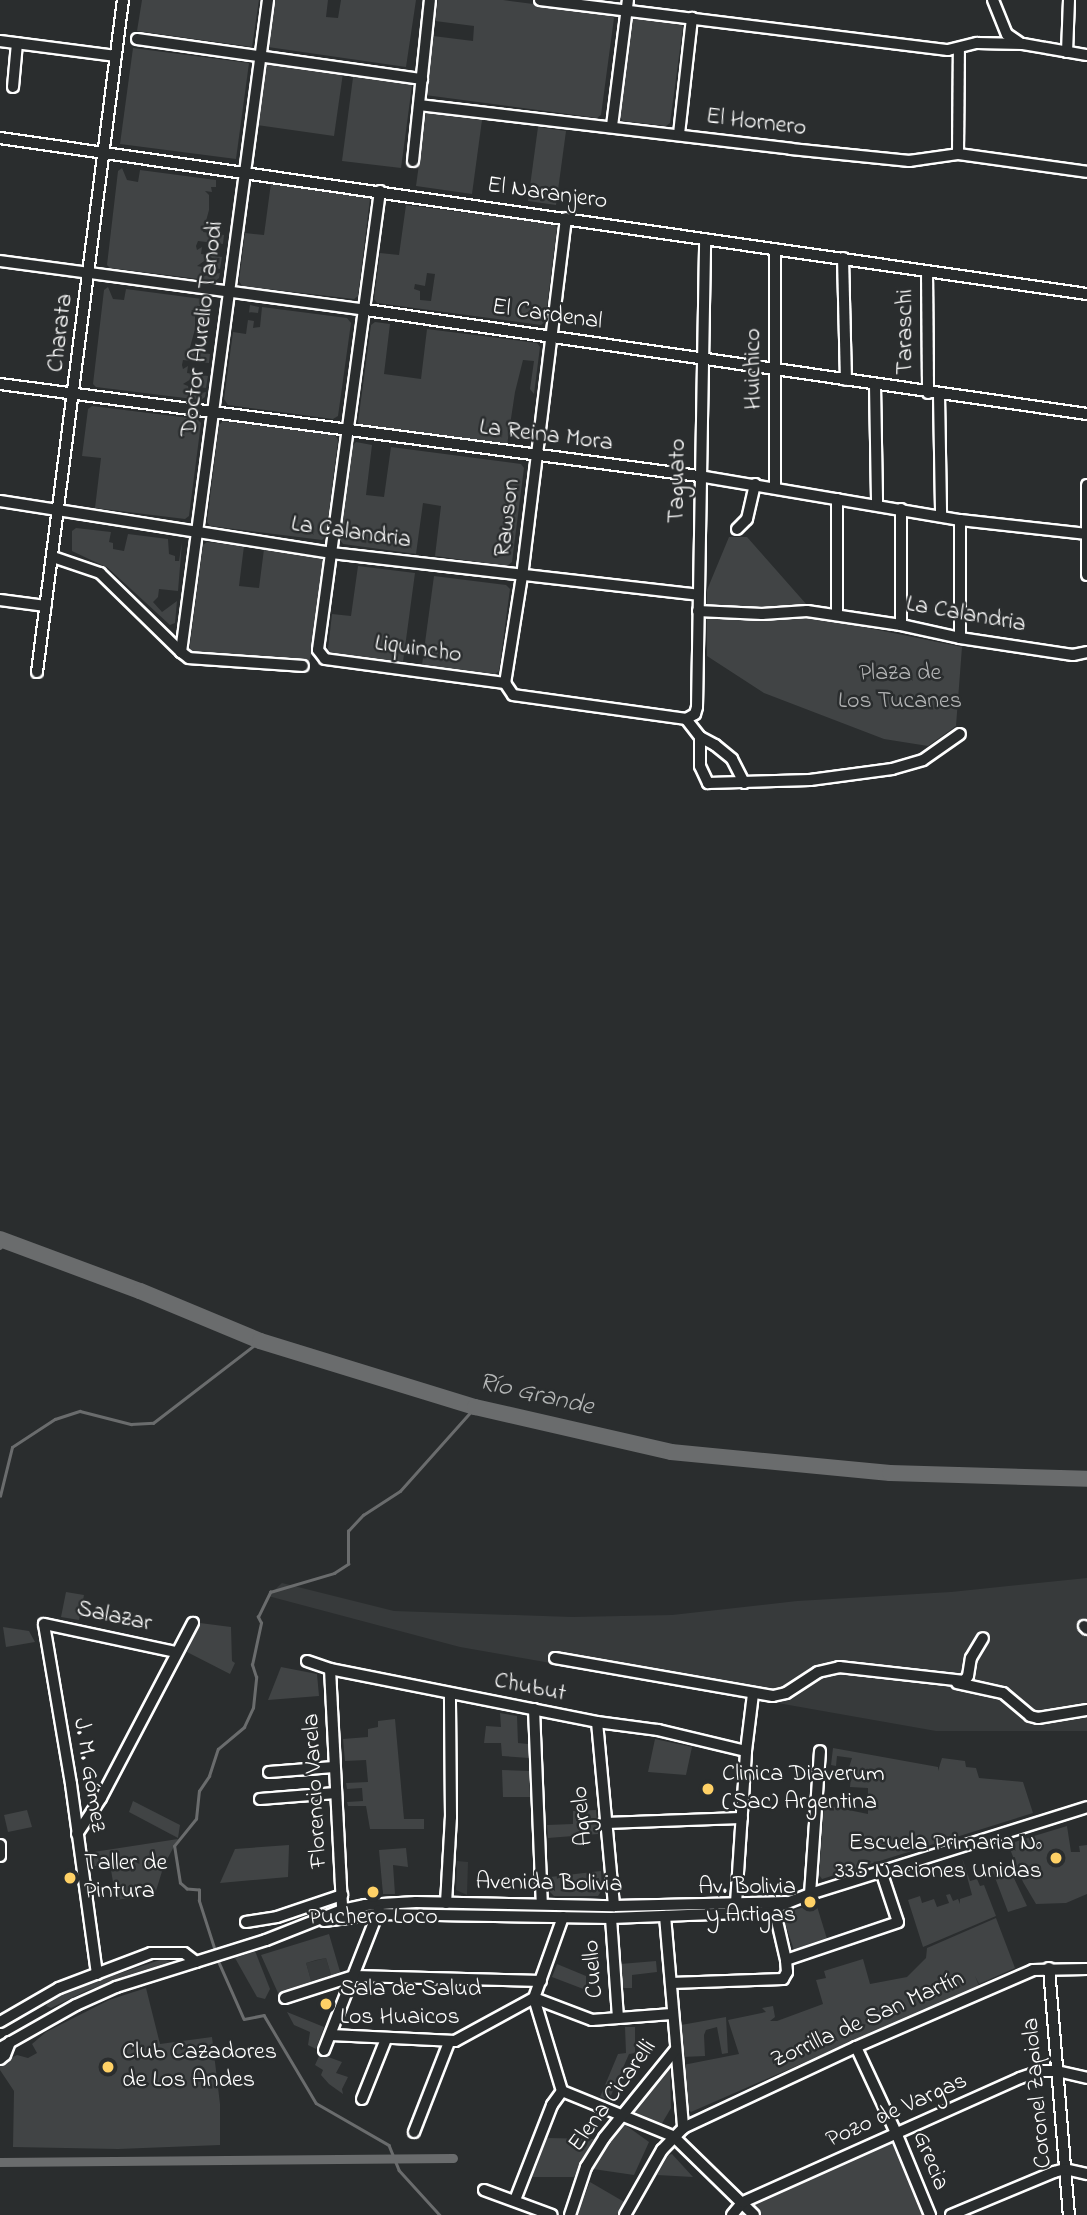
<!DOCTYPE html>
<meta charset="utf-8">
<style>
body{margin:0}
#map{position:relative;width:1087px;height:2215px;overflow:hidden;background:#2a2d2e;font-family:"Indie Flower",sans-serif}
div>[style]{position:absolute}
.built>*{inset:0;background:#373a3b}
.green>*{inset:0;background:#414445}
.stream>*{height:2.5px;margin:-1.25px;padding:0 1.25px;transform-origin:1.25px;border-radius:1.25px;background:#6a6c6d}
.canal>*{height:9px;margin:-4.5px;padding:0 4.5px;transform-origin:4.5px;border-radius:4.5px;background:#6a6c6d}
.river>*{height:16px;margin:-8px;padding:0 8px;transform-origin:8px;border-radius:8px;background:#6a6c6d}
.roads{filter:drop-shadow(2px 0 #fff) drop-shadow(-2px 0 #fff) drop-shadow(0 2px #fff) drop-shadow(0 -2px #fff)}
.minor>*{height:10px;margin:-5px;padding:0 5px;transform-origin:5px;border-radius:5px;background:#2a2d2e}
.dots>*{width:19px;height:19px;translate:-50% -50%;box-sizing:border-box;border:4px solid #2a2d2e;border-radius:50%}
span{translate:-50% -50%;white-space:nowrap;text-align:center;line-height:1.15;-webkit-text-stroke:5px #2a2d2e;paint-order:stroke}
.street-label{font-size:24px;color:#fff}
.park-label{font-size:24px;color:#b3b4b5}
.poi-label{font-size:24px;color:#fff}
.left{translate:0 -50%;text-align:left}
.right{translate:-100% -50%;text-align:right}
.water-label{font-size:26px;color:#b4b6b6;font-style:italic}
</style>
<div id="map">
<div class="built">
<i style="clip-path:polygon(1087px 1578px,1087px 1731px,936px 1731px,460px 1647px,268px 1596px,282px 1583px,394px 1611px,572px 1617px,672px 1615px,797px 1601px,951px 1592px)"></i>
<i style="clip-path:polygon(457px 1861px,468px 1862px,467px 1895px,456px 1890px)"></i>
<i style="clip-path:polygon(326px 1958px,332px 1978px,312px 1984px,306px 1963px)"></i>
</div>
<div class="green">
<i style="clip-path:polygon(142px 0,259px 0,252px 47px,137px 31px)"></i>
<i style="clip-path:polygon(275px 0,328px 0,326px 17px,338px 18px,341px 0,416px 0,406px 67px,268px 47px)"></i>
<i style="clip-path:polygon(438px 0,503px 0,611px 14px,614px 18px,601px 115px,597px 118px,425px 95px,433px 36px,473px 41px,474px 26px,435px 21px)"></i>
<i style="clip-path:polygon(637px 17px,680px 23px,683px 27px,670px 123px,666px 126px,623px 121px,620px 117px,633px 20px)"></i>
<i style="clip-path:polygon(133px 48px,249px 63px,236px 159px,120px 144px)"></i>
<i style="clip-path:polygon(266px 63px,343px 73px,334px 136px,257px 125px)"></i>
<i style="clip-path:polygon(354px 70px,413px 78px,401px 168px,342px 161px)"></i>
<i style="clip-path:polygon(426px 113px,482px 120px,472px 194px,416px 186px)"></i>
<i style="clip-path:polygon(538px 127px,566px 131px,556px 205px,528px 201px)"></i>
<i style="clip-path:polygon(122px 168px,127px 180px,138px 182px,140px 170px,216px 180px,216px 187px,211px 187px,212px 192px,205px 191px,209px 195px,209px 210px,203px 232px,224px 235px,223px 244px,198px 241px,196px 246px,197px 250px,202px 247px,201px 254px,222px 257px,220px 269px,214px 268px,217px 260px,210px 257px,197px 266px,202px 267px,204px 276px,220px 273px,219px 278px,215px 281px,110px 268px,107px 265px,118px 171px)"></i>
<i style="clip-path:polygon(271px 183px,367px 195px,370px 199px,358px 296px,354px 299px,242px 286px,239px 281px,245px 233px,264px 235px)"></i>
<i style="clip-path:polygon(evenodd,406px 205px,554px 224px,557px 228px,545px 322px,541px 325px,377px 303px,374px 299px,380px 253px,399px 255px,406px 205px,427px 273px,435px 274px,431px 301px,420px 300px,420px 291px,414px 289px,415px 284px,425px 286px,427px 273px)"></i>
<i style="clip-path:polygon(108px 287px,113px 299px,124px 300px,126px 289px,202px 299px,201px 306px,197px 306px,198px 311px,191px 310px,195px 313px,195px 329px,189px 351px,210px 354px,209px 363px,183px 360px,182px 365px,183px 369px,188px 366px,187px 373px,208px 376px,206px 388px,200px 387px,203px 379px,196px 376px,183px 384px,188px 386px,190px 395px,206px 392px,205px 397px,201px 400px,96px 387px,93px 384px,104px 290px)"></i>
<i style="clip-path:polygon(250px 305px,259px 307px,258px 313px,249px 312px,248px 320px,254px 321px,253px 328px,260px 327px,262px 307px,347px 318px,351px 323px,338px 416px,333px 419px,228px 405px,224px 399px,233px 332px,246px 334px)"></i>
<i style="clip-path:polygon(375px 322px,390px 324px,384px 374px,421px 379px,427px 329px,537px 343px,540px 347px,534px 394px,530px 389px,534px 361px,523px 360px,515px 392px,507px 445px,361px 426px,358px 422px,371px 325px)"></i>
<i style="clip-path:polygon(92px 406px,197px 419px,201px 423px,189px 516px,185px 519px,95px 508px,101px 458px,82px 456px,88px 409px)"></i>
<i style="clip-path:polygon(223px 421px,335px 435px,338px 440px,326px 536px,322px 540px,210px 526px,207px 522px,219px 425px)"></i>
<i style="clip-path:polygon(356px 442px,372px 445px,366px 495px,384px 497px,391px 447px,521px 464px,524px 468px,512px 562px,507px 566px,435px 556px,441px 506px,423px 503px,416px 554px,343px 544px,340px 540px,352px 446px)"></i>
<i style="clip-path:polygon(76px 528px,111px 532px,109px 542px,113px 543px,113px 549px,124px 551px,128px 534px,168px 539px,169px 554px,175px 556px,175px 561px,179px 561px,182px 542px,178px 591px,159px 589px,158px 597px,153px 602px,162px 612px,177px 601px,175px 623px,170px 625px,108px 568px,72px 551px,72px 531px)"></i>
<i style="clip-path:polygon(729px 537px,747px 537px,807px 605px,834px 621px,962px 647px,956px 726px,928px 746px,884px 739px,764px 693px,707px 656px,707px 590px)"></i>
<i style="clip-path:polygon(207px 542px,244px 546px,239px 586px,259px 588px,264px 549px,320px 557px,324px 561px,310px 660px,306px 663px,192px 656px,189px 652px,203px 545px)"></i>
<i style="clip-path:polygon(358px 566px,415px 573px,403px 662px,331px 653px,328px 649px,332px 614px,351px 616px)"></i>
<i style="clip-path:polygon(434px 576px,506px 585px,510px 589px,499px 671px,495px 674px,422px 665px)"></i>
<i style="clip-path:polygon(66px 1592px,84px 1595px,79px 1620px,61px 1617px)"></i>
<i style="clip-path:polygon(200px 1623px,231px 1627px,232px 1661px,235px 1663px,230px 1674px,187px 1652px)"></i>
<i style="clip-path:polygon(3px 1627px,29px 1631px,35px 1642px,6px 1647px)"></i>
<i style="clip-path:polygon(281px 1667px,317px 1674px,319px 1696px,268px 1700px)"></i>
<i style="clip-path:polygon(500px 1713px,517px 1716px,518px 1743px,528px 1744px,529px 1758px,502px 1756px,501px 1743px,484px 1743px,486px 1726px,501px 1727px)"></i>
<i style="clip-path:polygon(395px 1719px,404px 1819px,424px 1819px,424px 1829px,370px 1829px,366px 1806px,348px 1806px,347px 1802px,363px 1801px,362px 1788px,347px 1789px,346px 1783px,368px 1782px,366px 1760px,345px 1761px,343px 1739px,368px 1737px,368px 1729px,378px 1727px,378px 1721px)"></i>
<i style="clip-path:polygon(655px 1739px,692px 1747px,686px 1775px,648px 1772px)"></i>
<i style="clip-path:polygon(833px 1748px,938px 1767px,938px 1771px,942px 1758px,965px 1761px,966px 1767px,976px 1768px,979px 1778px,1023px 1782px,1033px 1813px,822px 1879px,819px 1875px,824px 1805px,868px 1814px,868px 1788px,850px 1787px,851px 1777px,846px 1777px,852px 1758px,837px 1756px,836px 1766px,831px 1765px)"></i>
<i style="clip-path:polygon(502px 1770px,529px 1771px,530px 1797px,503px 1797px)"></i>
<i style="clip-path:polygon(133px 1801px,180px 1825px,178px 1838px,129px 1812px)"></i>
<i style="clip-path:polygon(27px 1810px,32px 1827px,8px 1832px,4px 1815px)"></i>
<i style="clip-path:polygon(596px 1810px,598px 1834px,548px 1838px,547px 1825px,573px 1824px,573px 1811px)"></i>
<i style="clip-path:polygon(1067px 1826px,1071px 1852px,1080px 1852px,1079px 1846px,1087px 1845px,1087px 1894px,1066px 1903px,1036px 1904px,1023px 1882px,1008px 1844px)"></i>
<i style="clip-path:polygon(178px 1839px,164px 1865px,155px 1894px,116px 1900px,110px 1864px,89px 1867px,87px 1853px)"></i>
<i style="clip-path:polygon(289px 1845px,288px 1877px,220px 1883px,235px 1849px)"></i>
<i style="clip-path:polygon(406px 1848px,408px 1867px,393px 1865px,395px 1894px,383px 1894px,379px 1850px)"></i>
<i style="clip-path:polygon(962px 1858px,970px 1881px,977px 1879px,980px 1886px,984px 1885px,996px 1916px,923px 1947px,908px 1900px,920px 1896px,922px 1903px,934px 1899px,937px 1907px,949px 1903px,946px 1895px,950px 1894px,953px 1901px,958px 1899px,960px 1904px,960px 1899px,972px 1895px)"></i>
<i style="clip-path:polygon(996px 1866px,999px 1878px,1012px 1874px,1027px 1906px,1008px 1912px,991px 1867px)"></i>
<i style="clip-path:polygon(601px 1871px,602px 1890px,598px 1896px,554px 1896px,550px 1892px,550px 1877px)"></i>
<i style="clip-path:polygon(816px 1903px,827px 1939px,794px 1950px,783px 1917px,786px 1913px)"></i>
<i style="clip-path:polygon(388px 1906px,610px 1911px,610px 1913px)"></i>
<i style="clip-path:polygon(996px 1918px,1015px 1968px,979px 1984px,975px 1976px,979px 1986px,691px 2112px,686px 2108px,683px 2065px,739px 2054px,728px 2020px,766px 2012px,762px 2008px,773px 2006px,775px 2017px,770px 2021px,777px 2021px,823px 2004px,816px 1980px,826px 1978px,824px 1971px,863px 1959px,870px 1984px,907px 1977px,926px 1958px,927px 1948px)"></i>
<i style="clip-path:polygon(329px 1934px,341px 1975px,332px 1978px,326px 1958px,316px 1960px,306px 1963px,312px 1984px,278px 1993px,261px 1955px)"></i>
<i style="clip-path:polygon(255px 1951px,270px 1989px,265px 1999px,257px 1997px,235px 1958px)"></i>
<i style="clip-path:polygon(163px 1959px,173px 1963px,88px 1990px,51px 2008px,46px 2006px,48px 2002px,67px 1991px)"></i>
<i style="clip-path:polygon(656px 1961px,657px 1972px,632px 1975px,632px 1988px,622px 1988px,620px 1964px)"></i>
<i style="clip-path:polygon(557px 1964px,586px 1976px,586px 1990px,552px 1977px)"></i>
<i style="clip-path:polygon(146px 1988px,160px 2044px,212px 2037px,220px 2104px,220px 2145px,118px 2149px,13px 2147px,14px 2091px,0 2070px,0 2063px,17px 2055px,28px 2058px,37px 2053px,32px 2044px,46px 2032px,109px 2000px)"></i>
<i style="clip-path:polygon(287px 2012px,324px 2027px,316px 2049px,308px 2045px,310px 2032px,294px 2025px)"></i>
<i style="clip-path:polygon(726px 2017px,728px 2053px,722px 2054px,717px 2027px,706px 2030px,704px 2035px,705px 2056px,682px 2057px,681px 2025px)"></i>
<i style="clip-path:polygon(625px 2027px,635px 2027px,635px 2053px,629px 2054px,609px 2100px,600px 2097px,618px 2054px,626px 2053px)"></i>
<i style="clip-path:polygon(320px 2054px,342px 2062px,336px 2073px,348px 2077px,342px 2089px,343px 2094px,329px 2084px,321px 2075px,323px 2070px,315px 2065px)"></i>
<i style="clip-path:polygon(667px 2068px,670px 2069px,671px 2108px,661px 2125px,657px 2126px,634px 2113px,633px 2109px)"></i>
<i style="clip-path:polygon(624px 2124px,649px 2142px,634px 2175px,593px 2169px,619px 2125px)"></i>
<i style="clip-path:polygon(547px 2138px,594px 2139px,574px 2177px,532px 2177px)"></i>
<i style="clip-path:polygon(887px 2141px,892px 2143px,922px 2215px,758px 2215px,750px 2207px,752px 2200px)"></i>
<i style="clip-path:polygon(672px 2154px,693px 2177px,657px 2175px,668px 2155px)"></i>
<i style="clip-path:polygon(590px 2182px,626px 2203px,619px 2215px,577px 2215px)"></i>
</div>
<div class="stream">
<i style="left:0;top:1248px;width:10px;rotate:-45deg"></i>
<i style="left:0;top:1496px;width:50px;rotate:-76.2deg"></i>
<i style="left:12px;top:1447px;width:51px;rotate:-33.1deg"></i>
<i style="left:55px;top:1419px;width:26px;rotate:-18deg"></i>
<i style="left:80px;top:1411px;width:53px;rotate:14.3deg"></i>
<i style="left:131px;top:1424px;width:22px;rotate:-3deg"></i>
<i style="left:153px;top:1423px;width:135px;rotate:-37.5deg"></i>
<i style="left:216px;top:1954px;width:56px;rotate:-107.8deg"></i>
<i style="left:199px;top:1901px;width:11px;rotate:-90deg"></i>
<i style="left:199px;top:1890px;width:12px;rotate:-175deg"></i>
<i style="left:187px;top:1889px;width:9px;rotate:-139deg"></i>
<i style="left:180px;top:1883px;width:37px;rotate:-99deg"></i>
<i style="left:174px;top:1846px;width:35px;rotate:-51deg"></i>
<i style="left:196px;top:1819px;width:28px;rotate:-84deg"></i>
<i style="left:199px;top:1791px;width:18px;rotate:-56deg"></i>
<i style="left:209px;top:1776px;width:28px;rotate:-72deg"></i>
<i style="left:218px;top:1749px;width:34px;rotate:-40deg"></i>
<i style="left:244px;top:1727px;width:21px;rotate:-65deg"></i>
<i style="left:253px;top:1708px;width:31px;rotate:-84deg"></i>
<i style="left:256px;top:1677px;width:13px;rotate:-108deg"></i>
<i style="left:252px;top:1665px;width:43px;rotate:-77.9deg"></i>
<i style="left:261px;top:1623px;width:7px;rotate:-117deg"></i>
<i style="left:258px;top:1617px;width:28px;rotate:-64deg"></i>
<i style="left:270px;top:1592px;width:67px;rotate:-16.5deg"></i>
<i style="left:334px;top:1573px;width:17px;rotate:-33deg"></i>
<i style="left:348px;top:1564px;width:33px;rotate:-90deg"></i>
<i style="left:348px;top:1531px;width:22px;rotate:-47deg"></i>
<i style="left:363px;top:1515px;width:44px;rotate:-33deg"></i>
<i style="left:400px;top:1491px;width:113px;rotate:-48.2deg"></i>
<i style="left:218px;top:1960px;width:64px;rotate:66.2deg"></i>
<i style="left:244px;top:2019px;width:20px;rotate:-11deg"></i>
<i style="left:264px;top:2015px;width:102px;rotate:59.4deg"></i>
<i style="left:316px;top:2103px;width:84px;rotate:29.9deg"></i>
<i style="left:389px;top:2145px;width:27px;rotate:68deg"></i>
<i style="left:399px;top:2170px;width:61px;rotate:47.7deg"></i>
</div>
<div class="canal">
<i style="left:0;top:2162px;width:453px;rotate:-0.5deg"></i>
</div>
<div class="river">
<i style="left:0;top:1239px;width:149px;rotate:20.4deg"></i>
<i style="left:140px;top:1291px;width:130px;rotate:22.6deg"></i>
<i style="left:260px;top:1341px;width:225px;rotate:17.1deg"></i>
<i style="left:475px;top:1407px;width:201px;rotate:12.9deg"></i>
<i style="left:671px;top:1452px;width:220px;rotate:5.5deg"></i>
<i style="left:890px;top:1473px;width:197px;rotate:1.7deg"></i>
</div>
<div class="roads">
<div class="minor">
<i style="left:268px;top:0;width:658px;rotate:97.6deg"></i>
<i style="left:181px;top:652px;width:10px;rotate:37deg"></i>
<i style="left:189px;top:658px;width:114px;rotate:4deg"></i>
<i style="left:540px;top:0;width:411px;rotate:7deg"></i>
<i style="left:948px;top:50px;width:30px;rotate:-14deg"></i>
<i style="left:977px;top:43px;width:46px;rotate:1.2deg"></i>
<i style="left:1023px;top:44px;width:65px;rotate:9.8deg"></i>
<i style="left:993px;top:0;width:37px;rotate:68deg"></i>
<i style="left:1007px;top:34px;width:16px;rotate:35deg"></i>
<i style="left:137px;top:39px;width:288px;rotate:8deg"></i>
<i style="left:0;top:41px;width:117px;rotate:7.4deg"></i>
<i style="left:1067px;top:52px;width:52px;rotate:-87.8deg"></i>
<i style="left:13px;top:87px;width:44px;rotate:-84.8deg"></i>
<i style="left:419px;top:105px;width:375px;rotate:6.7deg"></i>
<i style="left:791px;top:149px;width:119px;rotate:5.8deg"></i>
<i style="left:909px;top:161px;width:49px;rotate:-8.1deg"></i>
<i style="left:958px;top:154px;width:130px;rotate:7.9deg"></i>
<i style="left:612px;top:126px;width:127px;rotate:-82.8deg"></i>
<i style="left:679px;top:134px;width:117px;rotate:-83.6deg"></i>
<i style="left:0;top:138px;width:1098px;rotate:8.17deg"></i>
<i style="left:958px;top:154px;width:105px;rotate:-89.5deg"></i>
<i style="left:413px;top:161px;width:162px;rotate:-84deg"></i>
<i style="left:380px;top:191px;width:463px;rotate:97.7deg"></i>
<i style="left:318px;top:650px;width:11px;rotate:52deg"></i>
<i style="left:325px;top:659px;width:182px;rotate:7.6deg"></i>
<i style="left:566px;top:218px;width:361px;rotate:97deg"></i>
<i style="left:522px;top:576px;width:108px;rotate:99deg"></i>
<i style="left:505px;top:683px;width:14px;rotate:56deg"></i>
<i style="left:513px;top:695px;width:175px;rotate:7.9deg"></i>
<i style="left:843px;top:258px;width:122px;rotate:88.6deg"></i>
<i style="left:0;top:261px;width:369px;rotate:7.6deg"></i>
<i style="left:366px;top:310px;width:728px;rotate:8.21deg"></i>
<i style="left:927px;top:271px;width:122px;rotate:89.5deg"></i>
<i style="left:0;top:384px;width:705px;rotate:7.5deg"></i>
<i style="left:699px;top:476px;width:265px;rotate:9.6deg"></i>
<i style="left:960px;top:520px;width:128px;rotate:6.3deg"></i>
<i style="left:875px;top:385px;width:120px;rotate:89deg"></i>
<i style="left:939px;top:395px;width:120px;rotate:89deg"></i>
<i style="left:1087px;top:485px;width:90px;rotate:90deg"></i>
<i style="left:775px;top:488px;width:239px;rotate:-90deg"></i>
<i style="left:837px;top:499px;width:116px;rotate:90deg"></i>
<i style="left:0;top:501px;width:336px;rotate:8.9deg"></i>
<i style="left:332px;top:553px;width:368px;rotate:6.5deg"></i>
<i style="left:901px;top:509px;width:116px;rotate:90deg"></i>
<i style="left:737px;top:529px;width:14px;rotate:-45deg"></i>
<i style="left:747px;top:519px;width:36px;rotate:-77deg"></i>
<i style="left:53px;top:557px;width:50px;rotate:18.8deg"></i>
<i style="left:100px;top:573px;width:113px;rotate:44.3deg"></i>
<i style="left:0;top:600px;width:46px;rotate:7.4deg"></i>
<i style="left:698px;top:611px;width:64px;rotate:2.7deg"></i>
<i style="left:762px;top:614px;width:45px;rotate:-3.8deg"></i>
<i style="left:807px;top:611px;width:95px;rotate:8.5deg"></i>
<i style="left:901px;top:625px;width:60px;rotate:12.4deg"></i>
<i style="left:960px;top:638px;width:114px;rotate:8.6deg"></i>
<i style="left:1073px;top:655px;width:14px;rotate:-12deg"></i>
<i style="left:960px;top:638px;width:118px;rotate:-90deg"></i>
<i style="left:37px;top:672px;width:677px;rotate:-82.71deg"></i>
<i style="left:686px;top:719px;width:10px;rotate:-29deg"></i>
<i style="left:695px;top:714px;width:7px;rotate:-74deg"></i>
<i style="left:697px;top:707px;width:468px;rotate:-89deg"></i>
<i style="left:686px;top:719px;width:23px;rotate:52deg"></i>
<i style="left:700px;top:737px;width:29px;rotate:90deg"></i>
<i style="left:700px;top:766px;width:19px;rotate:65deg"></i>
<i style="left:708px;top:783px;width:102px;rotate:-1.7deg"></i>
<i style="left:810px;top:780px;width:83px;rotate:-7.6deg"></i>
<i style="left:892px;top:769px;width:32px;rotate:-16deg"></i>
<i style="left:923px;top:760px;width:45px;rotate:-35.1deg"></i>
<i style="left:700px;top:737px;width:17px;rotate:28deg"></i>
<i style="left:715px;top:745px;width:22px;rotate:39deg"></i>
<i style="left:732px;top:759px;width:27px;rotate:63deg"></i>
<i style="left:1084px;top:1626px;width:4px;rotate:45deg"></i>
<i style="left:555px;top:1658px;width:221px;rotate:9.9deg"></i>
<i style="left:773px;top:1696px;width:13px;rotate:-13deg"></i>
<i style="left:786px;top:1693px;width:38px;rotate:-33deg"></i>
<i style="left:818px;top:1672px;width:22px;rotate:-13deg"></i>
<i style="left:839px;top:1667px;width:126px;rotate:6.4deg"></i>
<i style="left:964px;top:1681px;width:6px;rotate:-51deg"></i>
<i style="left:968px;top:1676px;width:18px;rotate:-81deg"></i>
<i style="left:971px;top:1658px;width:23px;rotate:-59deg"></i>
<i style="left:307px;top:1661px;width:24px;rotate:19deg"></i>
<i style="left:330px;top:1669px;width:272px;rotate:11.2deg"></i>
<i style="left:597px;top:1722px;width:62px;rotate:7.5deg"></i>
<i style="left:658px;top:1730px;width:90px;rotate:13.4deg"></i>
<i style="left:330px;top:1669px;width:241px;rotate:87.1deg"></i>
<i style="left:957px;top:1683px;width:47px;rotate:12.3deg"></i>
<i style="left:1003px;top:1693px;width:35px;rotate:40deg"></i>
<i style="left:1030px;top:1716px;width:8px;rotate:14deg"></i>
<i style="left:1038px;top:1718px;width:50px;rotate:-9.3deg"></i>
<i style="left:534px;top:1709px;width:195px;rotate:87.7deg"></i>
<i style="left:597px;top:1722px;width:185px;rotate:84.7deg"></i>
<i style="left:269px;top:1772px;width:65px;rotate:-4.4deg"></i>
<i style="left:260px;top:1799px;width:76px;rotate:-4.5deg"></i>
<i style="left:604px;top:1823px;width:138px;rotate:-2.1deg"></i>
<i style="left:77px;top:1834px;width:43px;rotate:-56.3deg"></i>
<i style="left:101px;top:1798px;width:198px;rotate:-62.3deg"></i>
<i style="left:0;top:1845px;width:11px;rotate:90deg"></i>
<i style="left:810px;top:1894px;width:143px;rotate:-86deg"></i>
<i style="left:446px;top:1903px;width:86px;rotate:-86.7deg"></i>
<i style="left:451px;top:1817px;width:123px;rotate:-90.5deg"></i>
<i style="left:736px;top:1903px;width:152px;rotate:-86.2deg"></i>
<i style="left:746px;top:1751px;width:57px;rotate:-83deg"></i>
<i style="left:665px;top:1916px;width:213px;rotate:85.1deg"></i>
<i style="left:611px;top:1918px;width:99px;rotate:86deg"></i>
<i style="left:324px;top:1921px;width:54px;rotate:-7.4deg"></i>
<i style="left:378px;top:1914px;width:233px;rotate:1deg"></i>
<i style="left:611px;top:1918px;width:153px;rotate:-2.2deg"></i>
<i style="left:764px;top:1912px;width:49px;rotate:-21.4deg"></i>
<i style="left:810px;top:1894px;width:290px;rotate:-17.4deg"></i>
<i style="left:246px;top:1922px;width:31px;rotate:-9deg"></i>
<i style="left:277px;top:1917px;width:69px;rotate:-18.7deg"></i>
<i style="left:786px;top:1960px;width:118px;rotate:-18.7deg"></i>
<i style="left:898px;top:1922px;width:54px;rotate:-108.4deg"></i>
<i style="left:1049px;top:1968px;width:248px;rotate:85.4deg"></i>
<i style="left:97px;top:1974px;width:192px;rotate:-97.8deg"></i>
<i style="left:71px;top:1784px;width:162px;rotate:-99.6deg"></i>
<i style="left:44px;top:1624px;width:135px;rotate:12deg"></i>
<i style="left:671px;top:1983px;width:112px;rotate:-2deg"></i>
<i style="left:783px;top:1979px;width:8px;rotate:-60deg"></i>
<i style="left:787px;top:1972px;width:12px;rotate:-95deg"></i>
<i style="left:786px;top:1960px;width:53px;rotate:-103deg"></i>
<i style="left:285px;top:1998px;width:72px;rotate:-17.7deg"></i>
<i style="left:354px;top:1976px;width:187px;rotate:1.5deg"></i>
<i style="left:0;top:2022px;width:68px;rotate:-30deg"></i>
<i style="left:59px;top:1988px;width:98px;rotate:-20.8deg"></i>
<i style="left:151px;top:1953px;width:33px"></i>
<i style="left:184px;top:1953px;width:15px;rotate:37deg"></i>
<i style="left:331px;top:2035px;width:124px;rotate:2.8deg"></i>
<i style="left:455px;top:2041px;width:90px;rotate:-28.6deg"></i>
<i style="left:534px;top:1998px;width:62px;rotate:20.8deg"></i>
<i style="left:592px;top:2020px;width:80px;rotate:-4.3deg"></i>
<i style="left:856px;top:2047px;width:97px;rotate:65deg"></i>
<i style="left:897px;top:2135px;width:87px;rotate:67.6deg"></i>
<i style="left:0;top:2048px;width:87px;rotate:-29.5deg"></i>
<i style="left:76px;top:2005px;width:44px;rotate:-24.2deg"></i>
<i style="left:116px;top:1987px;width:157px;rotate:-17.4deg"></i>
<i style="left:266px;top:1940px;width:82px;rotate:-21.5deg"></i>
<i style="left:342px;top:1910px;width:24px;rotate:-12deg"></i>
<i style="left:365px;top:1905px;width:51px;rotate:-3.4deg"></i>
<i style="left:416px;top:1902px;width:198px;rotate:1.2deg"></i>
<i style="left:614px;top:1906px;width:172px;rotate:-1.3deg"></i>
<i style="left:324px;top:2050px;width:150px;rotate:-68.6deg"></i>
<i style="left:0;top:2059px;width:6px;rotate:-39deg"></i>
<i style="left:5px;top:2055px;width:14px;rotate:-69deg"></i>
<i style="left:562px;top:2091px;width:120px;rotate:22.1deg"></i>
<i style="left:362px;top:2099px;width:65px;rotate:-68.2deg"></i>
<i style="left:414px;top:2132px;width:97px;rotate:-68.7deg"></i>
<i style="left:673px;top:2136px;width:113px;rotate:44.3deg"></i>
<i style="left:484px;top:2190px;width:72px;rotate:20.2deg"></i>
<i style="left:515px;top:2200px;width:102px;rotate:-68.7deg"></i>
<i style="left:552px;top:2105px;width:17px;rotate:-54deg"></i>
<i style="left:562px;top:2091px;width:97px;rotate:-106.8deg"></i>
<i style="left:534px;top:1998px;width:86px;rotate:-70.3deg"></i>
<i style="left:570px;top:2215px;width:51px;rotate:-71.6deg"></i>
<i style="left:586px;top:2167px;width:34px;rotate:-58deg"></i>
<i style="left:604px;top:2138px;width:114px;rotate:-51deg"></i>
<i style="left:625px;top:2215px;width:75px;rotate:-60.4deg"></i>
<i style="left:662px;top:2150px;width:30px;rotate:-46deg"></i>
<i style="left:683px;top:2128px;width:191px;rotate:-25.1deg"></i>
<i style="left:856px;top:2047px;width:193px;rotate:-23.5deg"></i>
<i style="left:1033px;top:1970px;width:54px;rotate:-1.1deg"></i>
<i style="left:732px;top:2215px;width:17px;rotate:-50deg"></i>
<i style="left:743px;top:2202px;width:303px;rotate:-24.1deg"></i>
<i style="left:1020px;top:2078px;width:21px;rotate:-19deg"></i>
<i style="left:1040px;top:2071px;width:17px"></i>
<i style="left:1057px;top:2071px;width:31px;rotate:13deg"></i>
<i style="left:951px;top:2215px;width:112px;rotate:-22.7deg"></i>
<i style="left:1054px;top:2172px;width:11px;rotate:-15deg"></i>
<i style="left:1065px;top:2169px;width:23px;rotate:13deg"></i>
</div>
</div>
<div class="dots">
<i style="left:708px;top:1789px;background:#ffd166"></i>
<i style="left:1056px;top:1858px;background:#ffd166"></i>
<i style="left:70px;top:1878px;background:#ffd166"></i>
<i style="left:373px;top:1892px;background:#ffd166"></i>
<i style="left:810px;top:1902px;background:#ffd166"></i>
<i style="left:326px;top:2004px;background:#ffd166"></i>
<i style="left:108px;top:2067px;background:#ffd166"></i>
</div>
<div class="street-label">
<span style="left:756px;top:123px;rotate:7deg">El Hornero</span>
<span style="left:547px;top:194px;rotate:8deg">El Naranjero</span>
<span style="left:547px;top:315px;rotate:8deg">El Cardenal</span>
<span style="left:203px;top:329px;rotate:-83deg">Doctor Aurelio Tanodi</span>
<span style="left:906px;top:332px;rotate:-90deg">Taraschi</span>
<span style="left:61px;top:333px;rotate:-83deg">Charata</span>
<span style="left:754px;top:369px;rotate:-90deg">Huichico</span>
<span style="left:546px;top:436px;rotate:7deg">La Reina Mora</span>
<span style="left:678px;top:481px;rotate:-89deg">Taguato</span>
<span style="left:508px;top:518px;rotate:-83deg">Rawson</span>
<span style="left:351px;top:533px;rotate:8deg">La Calandria</span>
<span style="left:966px;top:615px;rotate:10deg">La Calandria</span>
<span style="left:418px;top:650px;rotate:8deg">Liquincho</span>
<span style="left:114px;top:1617px;rotate:12deg">Salazar</span>
<span style="left:530px;top:1688px;rotate:11deg">Chubut</span>
<span style="left:89px;top:1775px;rotate:81deg">J. M. Gómez</span>
<span style="left:316px;top:1791px;rotate:-93deg">Florencio Varela</span>
<span style="left:583px;top:1816px;rotate:-95deg">Agrelo</span>
<span style="left:549px;top:1884px;rotate:1deg">Avenida Bolivia</span>
<span style="left:594px;top:1969px;rotate:-94deg">Cuello</span>
<span style="left:868px;top:2020px;rotate:-24deg">Zorrilla de San Martín</span>
<span style="left:1038px;top:2093px;rotate:-95deg">Coronel Zapiola</span>
<span style="left:613px;top:2096px;rotate:-54deg">Elena Cicarelli</span>
<span style="left:897px;top:2111px;rotate:-24deg">Pozo de Vargas</span>
<span style="left:930px;top:2161px;rotate:68deg">Grecia</span>
</div>
<div class="park-label">
<span style="left:900px;top:688px">Plaza de<br>Los Tucanes</span>
</div>
<div class="poi-label">
<span class="left" style="left:722px;top:1789px">Clinica Diaverum<br>(Sac) Argentina</span>
<span class="right" style="left:1042px;top:1858px">Escuela Primaria Nº<br>335 Naciones Unidas</span>
<span class="left" style="left:84px;top:1878px">Taller de<br>Pintura</span>
<span class="right" style="left:796px;top:1902px">Av. Bolivia<br>y Artigas</span>
<span style="left:373px;top:1918px">Puchero Loco</span>
<span class="left" style="left:340px;top:2004px">Sala de Salud<br>Los Huaicos</span>
<span class="left" style="left:122px;top:2067px">Club Cazadores<br>de Los Andes</span>
</div>
<div class="water-label">
<span style="left:536px;top:1396px;rotate:13deg">Río Grande</span>
</div>
</div>
